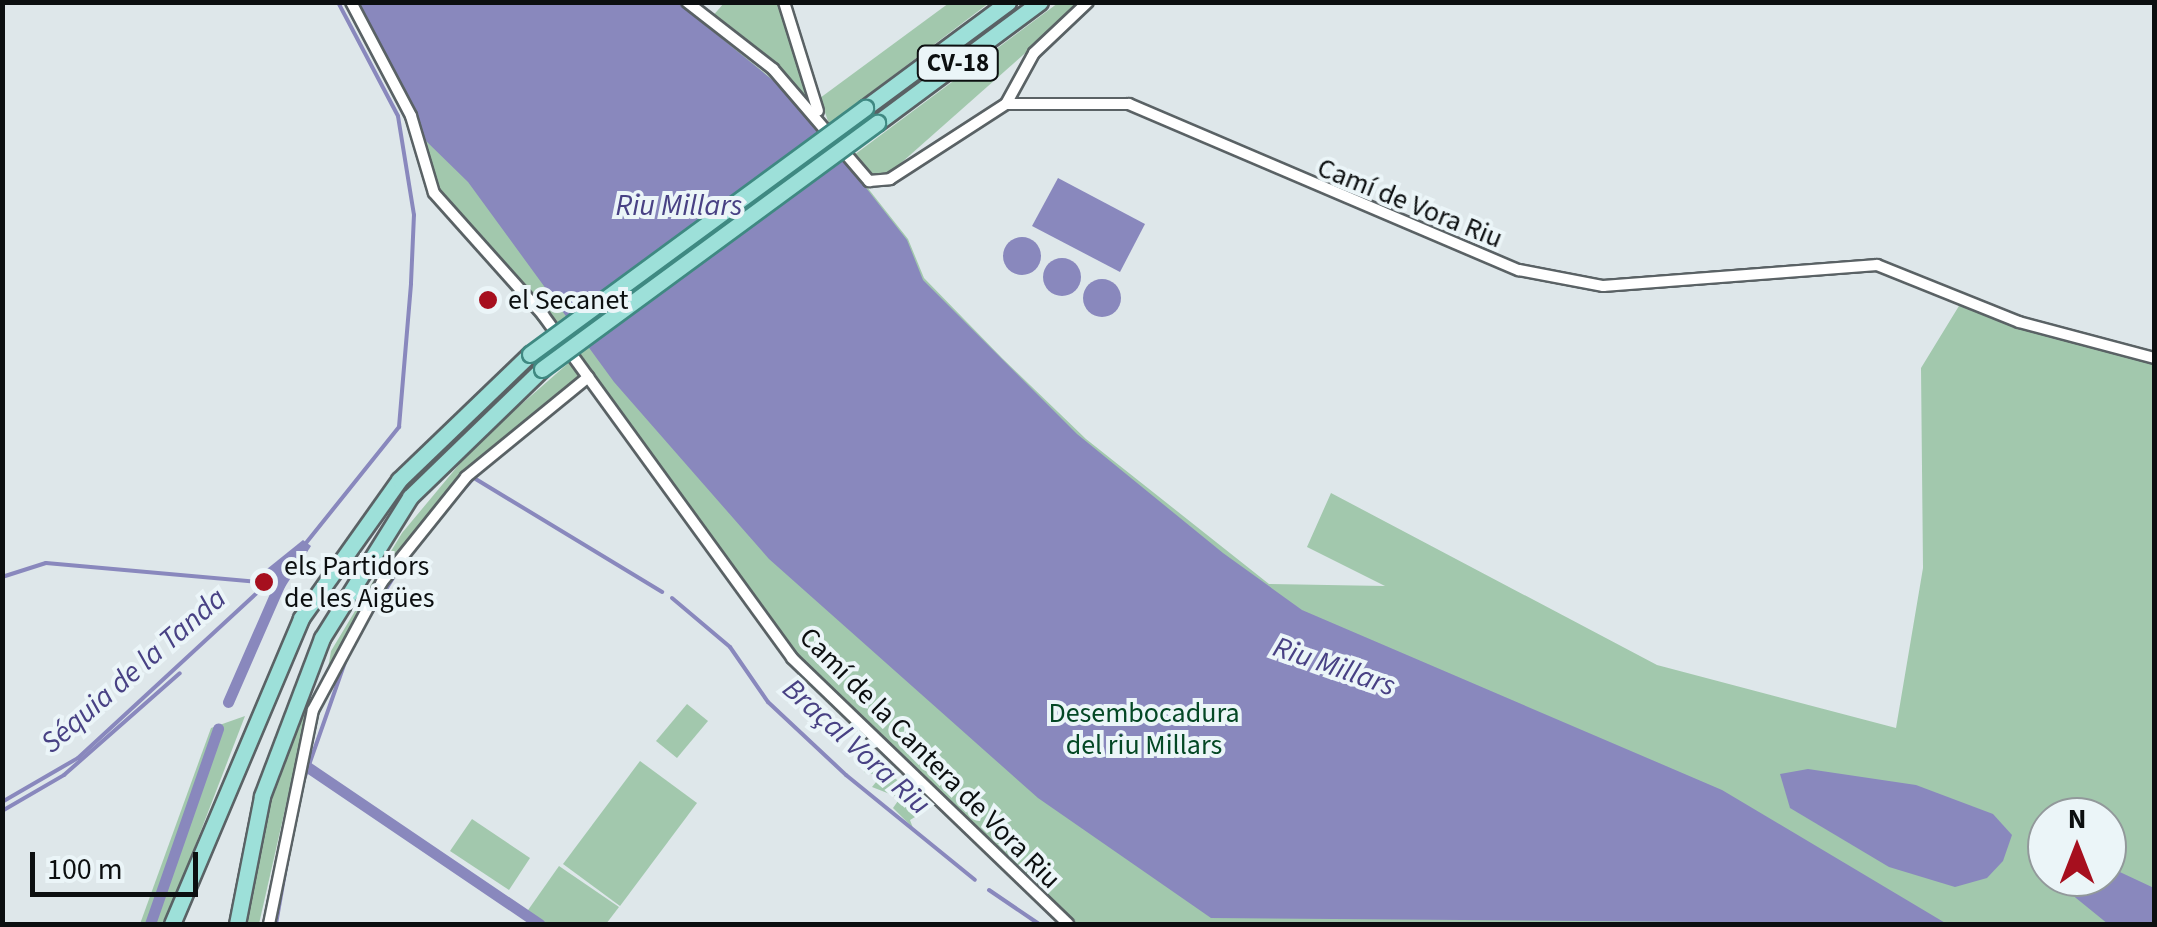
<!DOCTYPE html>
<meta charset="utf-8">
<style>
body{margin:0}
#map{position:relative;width:2157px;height:927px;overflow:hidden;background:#dee7ea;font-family:"Source Sans 3",sans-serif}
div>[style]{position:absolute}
.green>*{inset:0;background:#a2c8ad}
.water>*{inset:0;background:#8988bd}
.round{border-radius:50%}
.stream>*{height:4px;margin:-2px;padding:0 2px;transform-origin:2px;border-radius:2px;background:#8988bd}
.canal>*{height:11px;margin:-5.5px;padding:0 5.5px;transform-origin:5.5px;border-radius:5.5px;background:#8988bd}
.roads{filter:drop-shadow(2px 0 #5a6265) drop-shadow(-2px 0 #5a6265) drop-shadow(0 2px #5a6265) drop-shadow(0 -2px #5a6265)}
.minor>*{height:10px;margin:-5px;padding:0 5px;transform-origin:5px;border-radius:5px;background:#fff}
.primary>*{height:15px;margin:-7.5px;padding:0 7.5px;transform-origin:7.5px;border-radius:7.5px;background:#9de0d9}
.bridges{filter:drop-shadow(2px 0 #3f8982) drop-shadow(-2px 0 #3f8982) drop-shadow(0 2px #3f8982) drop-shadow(0 -2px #3f8982)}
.primary-bridge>*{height:15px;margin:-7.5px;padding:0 7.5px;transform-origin:7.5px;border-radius:7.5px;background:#9de0d9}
.dots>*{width:28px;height:28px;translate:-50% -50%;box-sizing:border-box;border:5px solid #ebf5f8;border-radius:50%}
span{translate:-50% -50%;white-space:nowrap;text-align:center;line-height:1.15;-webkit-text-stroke:8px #ebf5f8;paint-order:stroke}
.shield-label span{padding:2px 8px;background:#ebf5f8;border:2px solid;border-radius:8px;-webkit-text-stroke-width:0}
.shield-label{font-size:25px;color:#0c0f10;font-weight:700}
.street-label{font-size:28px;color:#0c0f10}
.poi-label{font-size:28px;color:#0c0f10}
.left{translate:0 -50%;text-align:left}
.park-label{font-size:28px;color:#044825}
.water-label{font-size:30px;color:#484184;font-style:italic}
.frame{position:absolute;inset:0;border:5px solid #0c0f10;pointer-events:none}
.north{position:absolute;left:2027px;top:797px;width:100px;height:100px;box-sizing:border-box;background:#ebf5f8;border:2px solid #92999b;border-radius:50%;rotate:0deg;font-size:28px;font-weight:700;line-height:40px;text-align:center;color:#0c0f10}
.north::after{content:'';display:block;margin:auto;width:35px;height:45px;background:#a60f1e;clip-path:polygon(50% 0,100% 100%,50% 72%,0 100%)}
.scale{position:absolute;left:30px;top:852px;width:168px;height:45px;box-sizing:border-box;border:5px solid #0c0f10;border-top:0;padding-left:12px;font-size:30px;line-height:35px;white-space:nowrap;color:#0c0f10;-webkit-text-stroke:8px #ebf5f8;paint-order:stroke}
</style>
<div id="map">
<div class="green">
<i style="clip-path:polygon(evenodd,355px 3px,679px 3px,799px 101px,908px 239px,924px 278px,1002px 358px,1086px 439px,1269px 584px,1385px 586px,1307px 547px,1331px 493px,1657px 665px,1896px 728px,1923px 568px,1921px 368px,1962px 301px,2154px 360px,2154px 924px,1070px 924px,806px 671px,438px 191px,416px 115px,355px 3px,2047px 817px,2107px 817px,2107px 877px,2047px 877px,2047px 817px)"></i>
<i style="clip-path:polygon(724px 3px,783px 3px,817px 111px,711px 18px)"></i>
<i style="clip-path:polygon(949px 3px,989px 3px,829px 124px,820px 98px)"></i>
<i style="clip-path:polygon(1058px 3px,1082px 3px,892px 171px,870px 176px,854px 155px)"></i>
<i style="clip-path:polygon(573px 359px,585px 376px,426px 519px,327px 674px,331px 651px,402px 533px,477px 443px)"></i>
<i style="clip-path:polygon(318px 664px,259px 924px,245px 924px,275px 779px)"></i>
<i style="clip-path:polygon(687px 704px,708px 721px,677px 758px,656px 741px)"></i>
<i style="clip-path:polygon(245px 716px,165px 924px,140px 924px,211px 728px)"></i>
<i style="clip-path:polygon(869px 756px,930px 808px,910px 820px,913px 828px,893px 808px,900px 798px,872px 787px,881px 776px,864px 772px)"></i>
<i style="clip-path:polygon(640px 761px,697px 803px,620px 906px,563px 864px)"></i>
<i style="clip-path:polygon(472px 819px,530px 858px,509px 890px,450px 851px)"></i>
<i style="clip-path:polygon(559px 866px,619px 907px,606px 924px,542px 924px,526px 913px)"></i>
</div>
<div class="water">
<i style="clip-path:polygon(359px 3px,678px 3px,797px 100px,907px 240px,923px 280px,1077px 434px,1223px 553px,1302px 610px,1722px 790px,1947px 924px,1211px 918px,1038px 798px,769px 559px,614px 382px,468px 182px,424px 139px)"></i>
<i style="clip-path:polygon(1058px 178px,1145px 224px,1120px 272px,1032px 226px)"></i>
<i class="round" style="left:1003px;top:237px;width:38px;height:38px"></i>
<i class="round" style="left:1043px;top:258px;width:38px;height:38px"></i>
<i class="round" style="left:1083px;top:279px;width:38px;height:38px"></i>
<i style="clip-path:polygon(303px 540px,311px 546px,278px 598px,262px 573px)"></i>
<i style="clip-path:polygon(1808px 769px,1916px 785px,1993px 814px,2012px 835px,2003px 861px,1987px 878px,1955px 887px,1889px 867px,1790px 808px,1780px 774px)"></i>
<i style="clip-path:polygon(2107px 866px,2154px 888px,2154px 924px,2108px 924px,2060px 885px,2063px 877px,2107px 877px)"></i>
</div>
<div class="stream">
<i style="left:474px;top:478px;width:220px;rotate:31.2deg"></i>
<i style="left:445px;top:510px;width:40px;rotate:-48deg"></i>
<i style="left:306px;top:543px;width:149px;rotate:-51.3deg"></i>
<i style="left:399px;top:427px;width:144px;rotate:-85.2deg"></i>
<i style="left:411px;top:283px;width:68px;rotate:-87.5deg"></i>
<i style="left:414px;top:215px;width:100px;rotate:-99.2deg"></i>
<i style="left:398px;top:116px;width:129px;rotate:-117.8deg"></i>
<i style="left:2px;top:577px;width:46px;rotate:-17.7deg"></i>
<i style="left:46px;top:563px;width:223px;rotate:5.1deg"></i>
<i style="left:672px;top:598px;width:76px;rotate:40.2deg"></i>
<i style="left:730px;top:647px;width:67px;rotate:55.4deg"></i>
<i style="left:768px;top:702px;width:107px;rotate:43.1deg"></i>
<i style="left:846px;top:775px;width:166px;rotate:39.1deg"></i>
<i style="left:367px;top:620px;width:55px;rotate:-58.3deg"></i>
<i style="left:303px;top:782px;width:130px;rotate:-70.7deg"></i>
<i style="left:2px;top:802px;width:88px;rotate:-30.1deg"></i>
<i style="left:78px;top:758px;width:264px;rotate:-42.7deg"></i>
<i style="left:2px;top:811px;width:72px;rotate:-30.1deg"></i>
<i style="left:64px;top:775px;width:154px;rotate:-41.3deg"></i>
<i style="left:989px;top:890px;width:60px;rotate:34.2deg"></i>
<i style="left:2px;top:902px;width:6px;rotate:90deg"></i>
<i style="left:276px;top:924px;width:70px;rotate:-80.1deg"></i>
</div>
<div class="canal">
<i style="left:228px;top:702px;width:130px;rotate:-66.4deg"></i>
<i style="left:306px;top:766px;width:282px;rotate:34.1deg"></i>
<i style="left:150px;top:924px;width:207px;rotate:-70.8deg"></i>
</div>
<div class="roads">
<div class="minor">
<i style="left:351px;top:2px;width:129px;rotate:62.2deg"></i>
<i style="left:411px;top:116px;width:80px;rotate:73.4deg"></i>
<i style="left:434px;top:193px;width:164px;rotate:48.2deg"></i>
<i style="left:543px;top:315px;width:424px;rotate:54deg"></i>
<i style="left:792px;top:658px;width:383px;rotate:43.9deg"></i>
<i style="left:687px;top:2px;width:109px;rotate:37.9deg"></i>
<i style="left:773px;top:69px;width:148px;rotate:49.4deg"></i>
<i style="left:869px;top:181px;width:21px;rotate:-5deg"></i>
<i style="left:890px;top:179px;width:138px;rotate:-32.9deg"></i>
<i style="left:1006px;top:104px;width:123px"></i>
<i style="left:1129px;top:104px;width:424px;rotate:23.1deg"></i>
<i style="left:1519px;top:270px;width:86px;rotate:10.8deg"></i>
<i style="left:1603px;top:286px;width:275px;rotate:-4.4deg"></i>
<i style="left:1877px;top:265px;width:153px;rotate:21.9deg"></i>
<i style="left:2019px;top:322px;width:140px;rotate:14.9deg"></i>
<i style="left:784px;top:2px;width:114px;rotate:72.7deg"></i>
<i style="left:1006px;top:104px;width:58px;rotate:-61.2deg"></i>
<i style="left:1034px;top:53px;width:74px;rotate:-43.4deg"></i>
<i style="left:269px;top:924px;width:218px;rotate:-78.4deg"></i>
<i style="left:313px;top:710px;width:145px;rotate:-61.7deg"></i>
<i style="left:382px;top:582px;width:134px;rotate:-51.3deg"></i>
<i style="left:466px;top:477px;width:158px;rotate:-39.3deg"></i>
</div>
<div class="primary">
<i style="left:865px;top:108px;width:178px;rotate:-36.5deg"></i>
<i style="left:877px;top:123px;width:203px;rotate:-36.6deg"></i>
<i style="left:172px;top:924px;width:332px;rotate:-67.1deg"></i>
<i style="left:301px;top:618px;width:169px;rotate:-54.6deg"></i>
<i style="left:399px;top:480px;width:182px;rotate:-43.9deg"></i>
<i style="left:237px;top:924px;width:130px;rotate:-78.9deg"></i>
<i style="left:262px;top:796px;width:169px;rotate:-69.2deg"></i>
<i style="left:322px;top:638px;width:166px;rotate:-58deg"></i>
<i style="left:410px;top:497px;width:184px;rotate:-44.1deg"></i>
</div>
</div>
<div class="bridges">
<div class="primary-bridge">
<i style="left:530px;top:354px;width:416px;rotate:-36.3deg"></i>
<i style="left:542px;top:369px;width:416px;rotate:-36.3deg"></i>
</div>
</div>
<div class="dots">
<i style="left:488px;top:300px;background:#a60f1e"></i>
<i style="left:264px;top:582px;background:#a60f1e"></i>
</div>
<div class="shield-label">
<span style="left:958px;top:63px">CV-18</span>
</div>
<div class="street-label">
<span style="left:1410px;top:203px;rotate:22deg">Camí de Vora Riu</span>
<span style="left:930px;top:758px;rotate:45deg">Camí de la Cantera de Vora Riu</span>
</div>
<div class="poi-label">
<span class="left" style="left:508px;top:300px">el Secanet</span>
<span class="left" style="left:284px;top:582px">els Partidors<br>de les Aigües</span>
</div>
<div class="park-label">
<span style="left:1144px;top:729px">Desembocadura<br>del riu Millars</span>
</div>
<div class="water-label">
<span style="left:679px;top:206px">Riu Millars</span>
<span style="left:1334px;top:667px;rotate:19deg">Riu Millars</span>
<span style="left:134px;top:671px;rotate:-41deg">Séquia de la Tanda</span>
<span style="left:856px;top:747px;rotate:42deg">Braçal Vora Riu</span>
</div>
<div class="frame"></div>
<div class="north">N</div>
<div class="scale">100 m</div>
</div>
